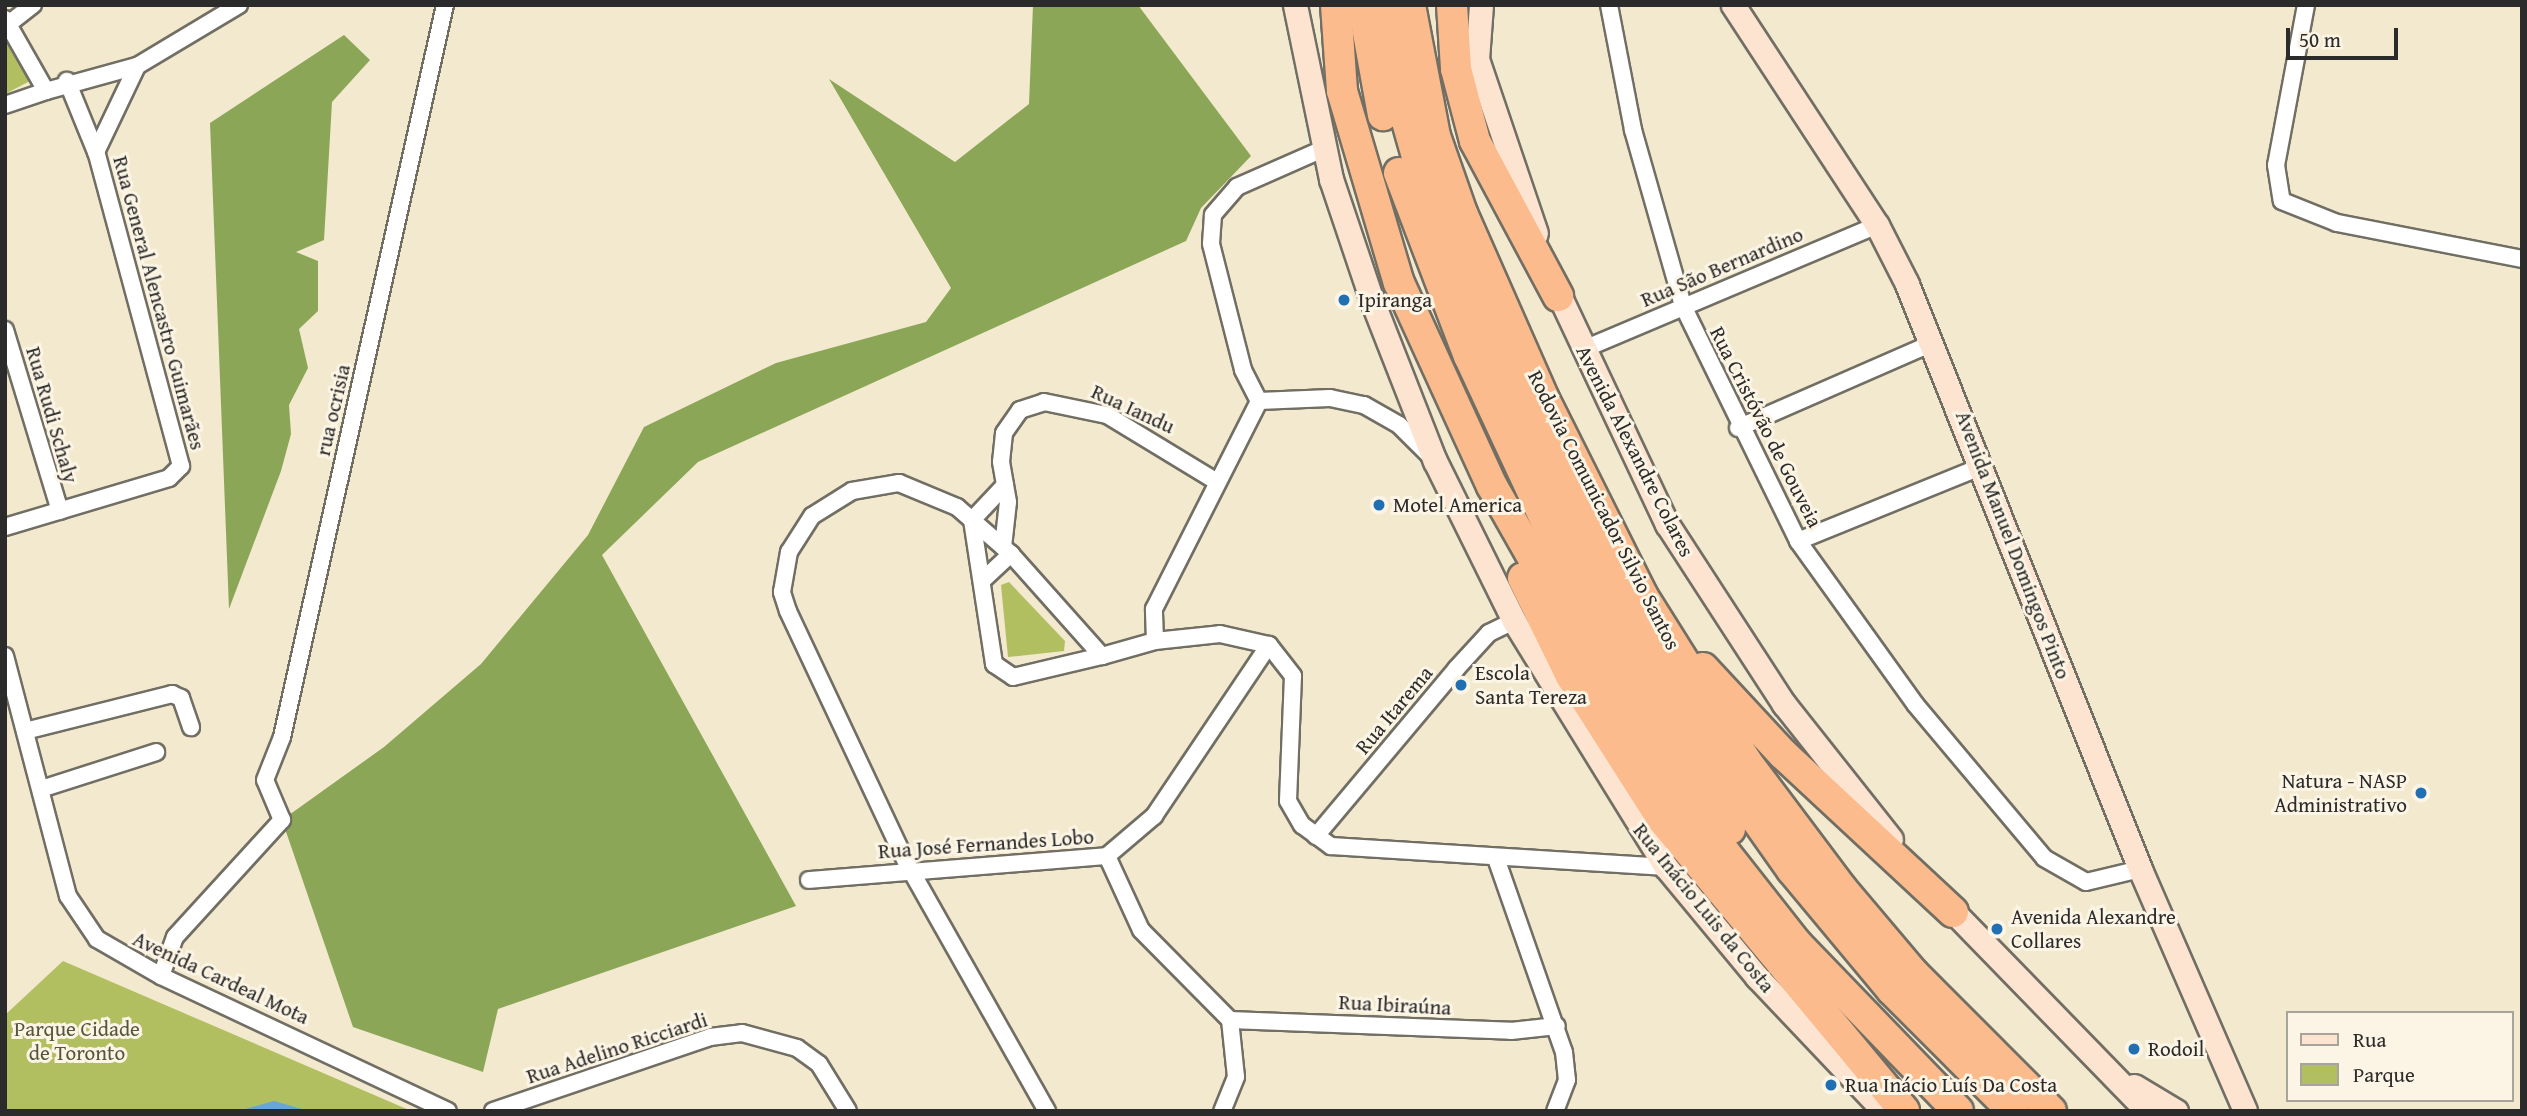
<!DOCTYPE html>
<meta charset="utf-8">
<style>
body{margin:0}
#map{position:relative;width:2527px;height:1116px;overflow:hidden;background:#f2e9ce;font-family:"Gentium Book Plus",serif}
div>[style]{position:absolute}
.green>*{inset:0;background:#b1bf61}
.forest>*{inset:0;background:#8ca657}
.water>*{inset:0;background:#68a6da}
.roads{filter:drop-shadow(2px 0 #716e64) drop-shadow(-2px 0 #716e64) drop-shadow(0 2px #716e64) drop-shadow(0 -2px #716e64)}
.street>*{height:16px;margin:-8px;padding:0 8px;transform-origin:8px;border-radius:8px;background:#fff}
.secondary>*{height:23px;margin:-11.5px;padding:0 11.5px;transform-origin:11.5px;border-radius:11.5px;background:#fde4d1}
.highway>*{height:30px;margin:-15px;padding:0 15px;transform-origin:15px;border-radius:15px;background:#fbbb8c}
.dots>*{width:19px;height:19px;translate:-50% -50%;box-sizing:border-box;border:4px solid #fcf5e5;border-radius:50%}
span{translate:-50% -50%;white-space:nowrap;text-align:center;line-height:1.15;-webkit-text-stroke:6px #fcf5e5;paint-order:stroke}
.street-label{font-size:21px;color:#2b2b2b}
.poi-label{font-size:21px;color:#2b2b2b}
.left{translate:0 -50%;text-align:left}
.right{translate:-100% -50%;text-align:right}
.park-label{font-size:21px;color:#53573b}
.frame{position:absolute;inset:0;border:7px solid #2b2b2b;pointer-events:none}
.legend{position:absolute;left:2286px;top:1011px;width:228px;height:91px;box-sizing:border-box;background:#fcf5e5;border:2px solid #a8a49b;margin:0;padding:9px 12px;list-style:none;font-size:21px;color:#2b2b2b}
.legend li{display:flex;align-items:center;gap:14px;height:35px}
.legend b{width:35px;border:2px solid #a8a49b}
.scale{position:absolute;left:2286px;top:28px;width:112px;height:32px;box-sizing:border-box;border:4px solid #2b2b2b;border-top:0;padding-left:9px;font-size:21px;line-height:24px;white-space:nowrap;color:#2b2b2b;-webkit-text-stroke:5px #fcf5e5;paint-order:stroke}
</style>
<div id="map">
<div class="green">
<i style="clip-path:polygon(5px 34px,30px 81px,5px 94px)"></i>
<i style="clip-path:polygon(1009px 582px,1065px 641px,1064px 651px,1008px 657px,1001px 585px)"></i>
<i style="clip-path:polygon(63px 961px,409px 1110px,410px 1111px,5px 1111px,5px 1015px)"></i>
</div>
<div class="forest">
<i style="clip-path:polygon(1033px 5px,1138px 5px,1251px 156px,1201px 208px,1186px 241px,698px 462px,602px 555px,796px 906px,498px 1009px,483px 1072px,353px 1027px,282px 820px,384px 747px,481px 664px,588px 535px,644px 427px,776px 363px,926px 322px,951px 288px,829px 79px,955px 162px,1029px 104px)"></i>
<i style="clip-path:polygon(344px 35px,370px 60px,332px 102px,324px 240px,296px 252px,318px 261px,318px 311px,299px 329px,308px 368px,289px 405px,291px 434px,281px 471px,229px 609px,210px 123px)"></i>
</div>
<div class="water">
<i style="clip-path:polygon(274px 1101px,309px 1111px,238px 1111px)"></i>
</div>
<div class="roads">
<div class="street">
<i style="left:1609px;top:5px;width:127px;rotate:79.1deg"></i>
<i style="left:1633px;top:130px;width:183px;rotate:74.1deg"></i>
<i style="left:1683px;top:306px;width:262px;rotate:63.9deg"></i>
<i style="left:1798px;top:541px;width:201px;rotate:54.3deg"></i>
<i style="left:1915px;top:704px;width:201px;rotate:50deg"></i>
<i style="left:2044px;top:858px;width:48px;rotate:29.7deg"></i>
<i style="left:2086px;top:882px;width:56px;rotate:-13.5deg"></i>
<i style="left:2306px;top:5px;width:163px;rotate:100.6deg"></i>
<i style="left:2276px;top:165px;width:36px;rotate:81deg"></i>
<i style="left:2282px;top:201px;width:59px;rotate:21.8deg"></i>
<i style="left:2337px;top:223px;width:188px;rotate:11deg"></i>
<i style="left:5px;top:19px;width:83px;rotate:60.3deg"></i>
<i style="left:46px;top:91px;width:94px;rotate:-15.4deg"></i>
<i style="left:137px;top:66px;width:119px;rotate:-30.9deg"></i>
<i style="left:11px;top:22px;width:28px;rotate:-38deg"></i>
<i style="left:5px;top:105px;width:43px;rotate:-18.9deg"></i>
<i style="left:1323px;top:149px;width:94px;rotate:156.2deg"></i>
<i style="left:1237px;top:187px;width:37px;rotate:131deg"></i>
<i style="left:1213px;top:215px;width:29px;rotate:94deg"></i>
<i style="left:1211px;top:244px;width:130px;rotate:75.7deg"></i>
<i style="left:1243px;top:370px;width:35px;rotate:63deg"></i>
<i style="left:1259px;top:401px;width:71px;rotate:-2.4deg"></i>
<i style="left:1330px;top:398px;width:35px;rotate:12deg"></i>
<i style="left:1364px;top:405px;width:40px;rotate:29.7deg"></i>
<i style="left:1399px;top:425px;width:42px;rotate:45deg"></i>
<i style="left:96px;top:152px;width:95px;rotate:-64.5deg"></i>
<i style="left:5px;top:330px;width:189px;rotate:73.1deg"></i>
<i style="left:1584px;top:349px;width:318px;rotate:-22.9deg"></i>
<i style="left:1738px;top:428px;width:213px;rotate:-23.6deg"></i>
<i style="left:1005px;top:485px;width:48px;rotate:133.3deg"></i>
<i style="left:972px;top:520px;width:146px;rotate:81.3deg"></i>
<i style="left:994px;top:664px;width:23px;rotate:34deg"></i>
<i style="left:1013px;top:677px;width:91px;rotate:-13.3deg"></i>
<i style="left:5px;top:527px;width:171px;rotate:-16.6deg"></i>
<i style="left:169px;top:478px;width:17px;rotate:-45deg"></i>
<i style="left:181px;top:466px;width:325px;rotate:-105.1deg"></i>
<i style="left:96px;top:152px;width:77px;rotate:-112.2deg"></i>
<i style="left:1798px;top:541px;width:200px;rotate:-22.1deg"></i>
<i style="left:1003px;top:547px;width:45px;rotate:-83.7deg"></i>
<i style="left:1008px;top:502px;width:41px;rotate:-99.9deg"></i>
<i style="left:1001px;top:462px;width:29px;rotate:-84deg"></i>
<i style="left:1004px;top:433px;width:28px;rotate:-55deg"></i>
<i style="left:1020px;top:410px;width:25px;rotate:-18deg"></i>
<i style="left:1044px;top:402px;width:64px;rotate:11.7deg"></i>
<i style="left:1107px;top:415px;width:129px;rotate:31.3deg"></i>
<i style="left:984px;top:579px;width:37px;rotate:-43deg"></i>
<i style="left:1155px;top:641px;width:32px;rotate:-92deg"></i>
<i style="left:1154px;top:609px;width:233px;rotate:-63.2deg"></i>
<i style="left:5px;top:656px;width:248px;rotate:75.3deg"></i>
<i style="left:68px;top:896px;width:52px;rotate:56deg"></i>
<i style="left:97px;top:939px;width:74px;rotate:30deg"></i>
<i style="left:161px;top:976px;width:317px;rotate:25.2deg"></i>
<i style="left:25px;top:731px;width:152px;rotate:-14.1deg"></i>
<i style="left:172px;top:694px;width:10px;rotate:24deg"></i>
<i style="left:181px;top:698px;width:31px;rotate:71deg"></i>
<i style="left:41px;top:789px;width:121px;rotate:-17.8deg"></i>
<i style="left:1316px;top:836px;width:218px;rotate:-50deg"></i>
<i style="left:1456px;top:669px;width:49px;rotate:-47.5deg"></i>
<i style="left:1489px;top:633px;width:28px;rotate:-26deg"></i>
<i style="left:1107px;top:856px;width:81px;rotate:65.3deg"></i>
<i style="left:1141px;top:930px;width:127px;rotate:45.3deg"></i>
<i style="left:1230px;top:1020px;width:57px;rotate:84deg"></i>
<i style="left:1236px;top:1077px;width:37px;rotate:112deg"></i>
<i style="left:1497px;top:861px;width:202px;rotate:70.7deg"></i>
<i style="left:1564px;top:1052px;width:28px;rotate:84deg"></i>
<i style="left:1567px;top:1080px;width:33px;rotate:111deg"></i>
<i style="left:809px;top:880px;width:299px;rotate:-4.6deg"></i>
<i style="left:1107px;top:856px;width:62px;rotate:-40.4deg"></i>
<i style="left:1154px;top:816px;width:206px;rotate:-56.1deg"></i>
<i style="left:161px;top:976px;width:41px;rotate:-70.3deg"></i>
<i style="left:175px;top:937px;width:159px;rotate:-47.6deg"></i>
<i style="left:282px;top:820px;width:43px;rotate:-113deg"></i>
<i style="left:265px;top:780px;width:46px;rotate:-68.4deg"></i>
<i style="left:282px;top:737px;width:750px;rotate:-77.45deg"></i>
<i style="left:1230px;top:1020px;width:281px;rotate:2.2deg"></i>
<i style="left:1511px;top:1031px;width:46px;rotate:-6.2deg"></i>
<i style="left:493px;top:1111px;width:229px;rotate:-18.8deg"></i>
<i style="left:710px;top:1037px;width:32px;rotate:-7deg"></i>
<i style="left:742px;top:1033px;width:57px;rotate:15.3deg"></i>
<i style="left:797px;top:1048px;width:27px;rotate:36deg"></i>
<i style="left:819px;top:1064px;width:55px;rotate:58.3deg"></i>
<i style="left:1047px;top:1111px;width:284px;rotate:-119.5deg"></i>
<i style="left:907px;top:864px;width:280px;rotate:-115.2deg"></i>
<i style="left:788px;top:611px;width:20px;rotate:-108deg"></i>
<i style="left:782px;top:592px;width:41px;rotate:-80.1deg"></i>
<i style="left:789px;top:552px;width:43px;rotate:-57.4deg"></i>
<i style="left:812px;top:516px;width:47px;rotate:-32deg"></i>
<i style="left:852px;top:491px;width:48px;rotate:-9.7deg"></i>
<i style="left:899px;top:483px;width:63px;rotate:22.5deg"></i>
<i style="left:957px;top:507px;width:72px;rotate:41deg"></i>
<i style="left:1011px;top:554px;width:137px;rotate:48.3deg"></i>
<i style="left:1102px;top:656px;width:55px;rotate:-15.8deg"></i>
<i style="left:1155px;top:641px;width:65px;rotate:-6.1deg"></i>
<i style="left:1220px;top:634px;width:50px;rotate:12.7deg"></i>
<i style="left:1269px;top:645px;width:39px;rotate:52deg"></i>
<i style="left:1293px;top:676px;width:125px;rotate:92.3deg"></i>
<i style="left:1288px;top:801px;width:28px;rotate:60deg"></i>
<i style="left:1302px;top:825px;width:36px;rotate:36deg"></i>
<i style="left:1331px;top:846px;width:336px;rotate:3.6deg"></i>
</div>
<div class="secondary">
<i style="left:1295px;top:5px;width:178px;rotate:78.3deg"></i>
<i style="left:1331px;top:179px;width:126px;rotate:71.4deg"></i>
<i style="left:1371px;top:298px;width:175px;rotate:68.6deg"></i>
<i style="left:1435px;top:461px;width:178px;rotate:63.7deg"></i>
<i style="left:1514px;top:621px;width:289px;rotate:58.3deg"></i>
<i style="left:1666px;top:867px;width:143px;rotate:50.4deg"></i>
<i style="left:1757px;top:977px;width:185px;rotate:46.5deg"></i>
<i style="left:1481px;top:5px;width:54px;rotate:94.2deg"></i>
<i style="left:1477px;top:59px;width:184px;rotate:71.3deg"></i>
<i style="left:1733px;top:5px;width:263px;rotate:56.8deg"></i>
<i style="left:1877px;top:225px;width:66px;rotate:63deg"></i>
<i style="left:1907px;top:284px;width:630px;rotate:68.28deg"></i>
<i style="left:2140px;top:869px;width:264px;rotate:66.5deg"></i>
<i style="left:1553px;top:282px;width:268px;rotate:64.8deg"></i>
<i style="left:1667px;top:524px;width:215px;rotate:57deg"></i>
<i style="left:1784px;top:704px;width:172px;rotate:51.6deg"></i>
<i style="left:1943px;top:901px;width:293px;rotate:45.8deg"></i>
<i style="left:2134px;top:1086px;width:49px;rotate:30.8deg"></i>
</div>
<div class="highway">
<i style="left:1336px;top:5px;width:86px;rotate:86deg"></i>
<i style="left:1342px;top:91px;width:200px;rotate:73.5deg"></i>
<i style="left:1399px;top:283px;width:223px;rotate:65.4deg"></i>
<i style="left:1492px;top:486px;width:154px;rotate:60.4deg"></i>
<i style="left:1568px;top:620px;width:218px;rotate:57.2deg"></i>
<i style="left:1686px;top:803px;width:178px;rotate:51.8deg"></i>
<i style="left:1796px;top:943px;width:233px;rotate:46deg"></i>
<i style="left:1363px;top:5px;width:112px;rotate:79.7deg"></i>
<i style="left:1386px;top:5px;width:75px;rotate:83.1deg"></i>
<i style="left:1395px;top:79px;width:122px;rotate:74.2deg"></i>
<i style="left:1428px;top:196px;width:279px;rotate:66.3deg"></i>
<i style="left:1540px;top:451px;width:165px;rotate:63deg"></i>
<i style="left:1615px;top:598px;width:158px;rotate:59.2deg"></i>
<i style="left:1696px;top:734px;width:166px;rotate:54.8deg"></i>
<i style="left:1792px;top:870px;width:156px;rotate:50.2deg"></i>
<i style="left:1892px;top:990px;width:171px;rotate:45deg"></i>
<i style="left:1410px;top:5px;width:133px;rotate:79.2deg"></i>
<i style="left:1435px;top:136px;width:82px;rotate:70.7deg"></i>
<i style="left:1462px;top:213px;width:203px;rotate:66.2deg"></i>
<i style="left:1544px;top:399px;width:219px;rotate:63.4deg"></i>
<i style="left:1642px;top:595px;width:196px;rotate:57.9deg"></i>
<i style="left:1746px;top:761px;width:160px;rotate:53.1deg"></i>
<i style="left:1842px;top:889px;width:110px;rotate:49.8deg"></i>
<i style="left:1913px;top:973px;width:195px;rotate:45deg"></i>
<i style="left:1452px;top:5px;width:64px;rotate:86.4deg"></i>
<i style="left:1456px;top:69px;width:74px;rotate:75.2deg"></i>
<i style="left:1475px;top:141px;width:176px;rotate:61.8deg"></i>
<i style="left:1399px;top:173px;width:196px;rotate:69.1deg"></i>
<i style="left:1469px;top:356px;width:236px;rotate:65deg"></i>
<i style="left:1569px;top:570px;width:153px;rotate:60.3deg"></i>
<i style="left:1645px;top:703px;width:152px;rotate:56deg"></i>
<i style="left:1523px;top:578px;width:109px;rotate:63.9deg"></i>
<i style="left:1571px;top:676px;width:169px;rotate:57.5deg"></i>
<i style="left:1662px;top:819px;width:379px;rotate:50.3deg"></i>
<i style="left:1703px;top:668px;width:117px;rotate:47.1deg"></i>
<i style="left:1783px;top:754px;width:232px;rotate:42.9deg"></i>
</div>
</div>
<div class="dots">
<i style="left:1344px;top:300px;background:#1f6fb2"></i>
<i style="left:1379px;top:505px;background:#1f6fb2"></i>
<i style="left:1461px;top:685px;background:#1f6fb2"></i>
<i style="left:2421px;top:793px;background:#1f6fb2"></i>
<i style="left:1997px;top:929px;background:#1f6fb2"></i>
<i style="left:2134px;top:1049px;background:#1f6fb2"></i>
<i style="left:1831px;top:1085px;background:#1f6fb2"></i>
</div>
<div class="street-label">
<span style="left:1722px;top:267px;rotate:-23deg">Rua São Bernardino</span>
<span style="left:159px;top:303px;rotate:75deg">Rua General Alencastro Guimarães</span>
<span style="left:1133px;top:409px;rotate:25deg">Rua Iandu</span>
<span style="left:333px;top:410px;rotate:-77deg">rua ocrisia</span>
<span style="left:52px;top:415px;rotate:74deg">Rua Rudi Schaly</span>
<span style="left:1766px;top:427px;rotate:63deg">Rua Cristóvão de Gouveia</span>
<span style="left:1635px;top:451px;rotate:63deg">Avenida Alexandre Colares</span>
<span style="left:1604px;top:510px;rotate:63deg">Rodovia Comunicador Silvio Santos</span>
<span style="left:2013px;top:545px;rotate:69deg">Avenida Manuel Domingos Pinto</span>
<span style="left:1394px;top:710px;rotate:-50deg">Rua Itarema</span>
<span style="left:986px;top:844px;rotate:-4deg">Rua José Fernandes Lobo</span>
<span style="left:1704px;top:908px;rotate:51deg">Rua Inácio Luis da Costa</span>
<span style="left:221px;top:978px;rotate:25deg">Avenida Cardeal Mota</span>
<span style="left:1395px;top:1005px;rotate:3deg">Rua Ibiraúna</span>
<span style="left:617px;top:1048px;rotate:-18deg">Rua Adelino Ricciardi</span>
</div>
<div class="poi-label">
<span class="left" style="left:1358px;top:300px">Ipiranga</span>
<span class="left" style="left:1393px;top:505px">Motel America</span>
<span class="left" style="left:1475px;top:685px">Escola<br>Santa Tereza</span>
<span class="right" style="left:2407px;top:793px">Natura - NASP<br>Administrativo</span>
<span class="left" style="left:2011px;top:929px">Avenida Alexandre<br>Collares</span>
<span class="left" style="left:2148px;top:1049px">Rodoil</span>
<span class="left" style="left:1845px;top:1085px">Rua Inácio Luís Da Costa</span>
</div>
<div class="park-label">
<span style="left:77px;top:1041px">Parque Cidade<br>de Toronto</span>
</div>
<div class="frame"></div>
<ul class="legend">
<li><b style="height:9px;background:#fde4d1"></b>Rua</li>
<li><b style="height:19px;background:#b1bf61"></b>Parque</li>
</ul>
<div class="scale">50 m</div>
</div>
